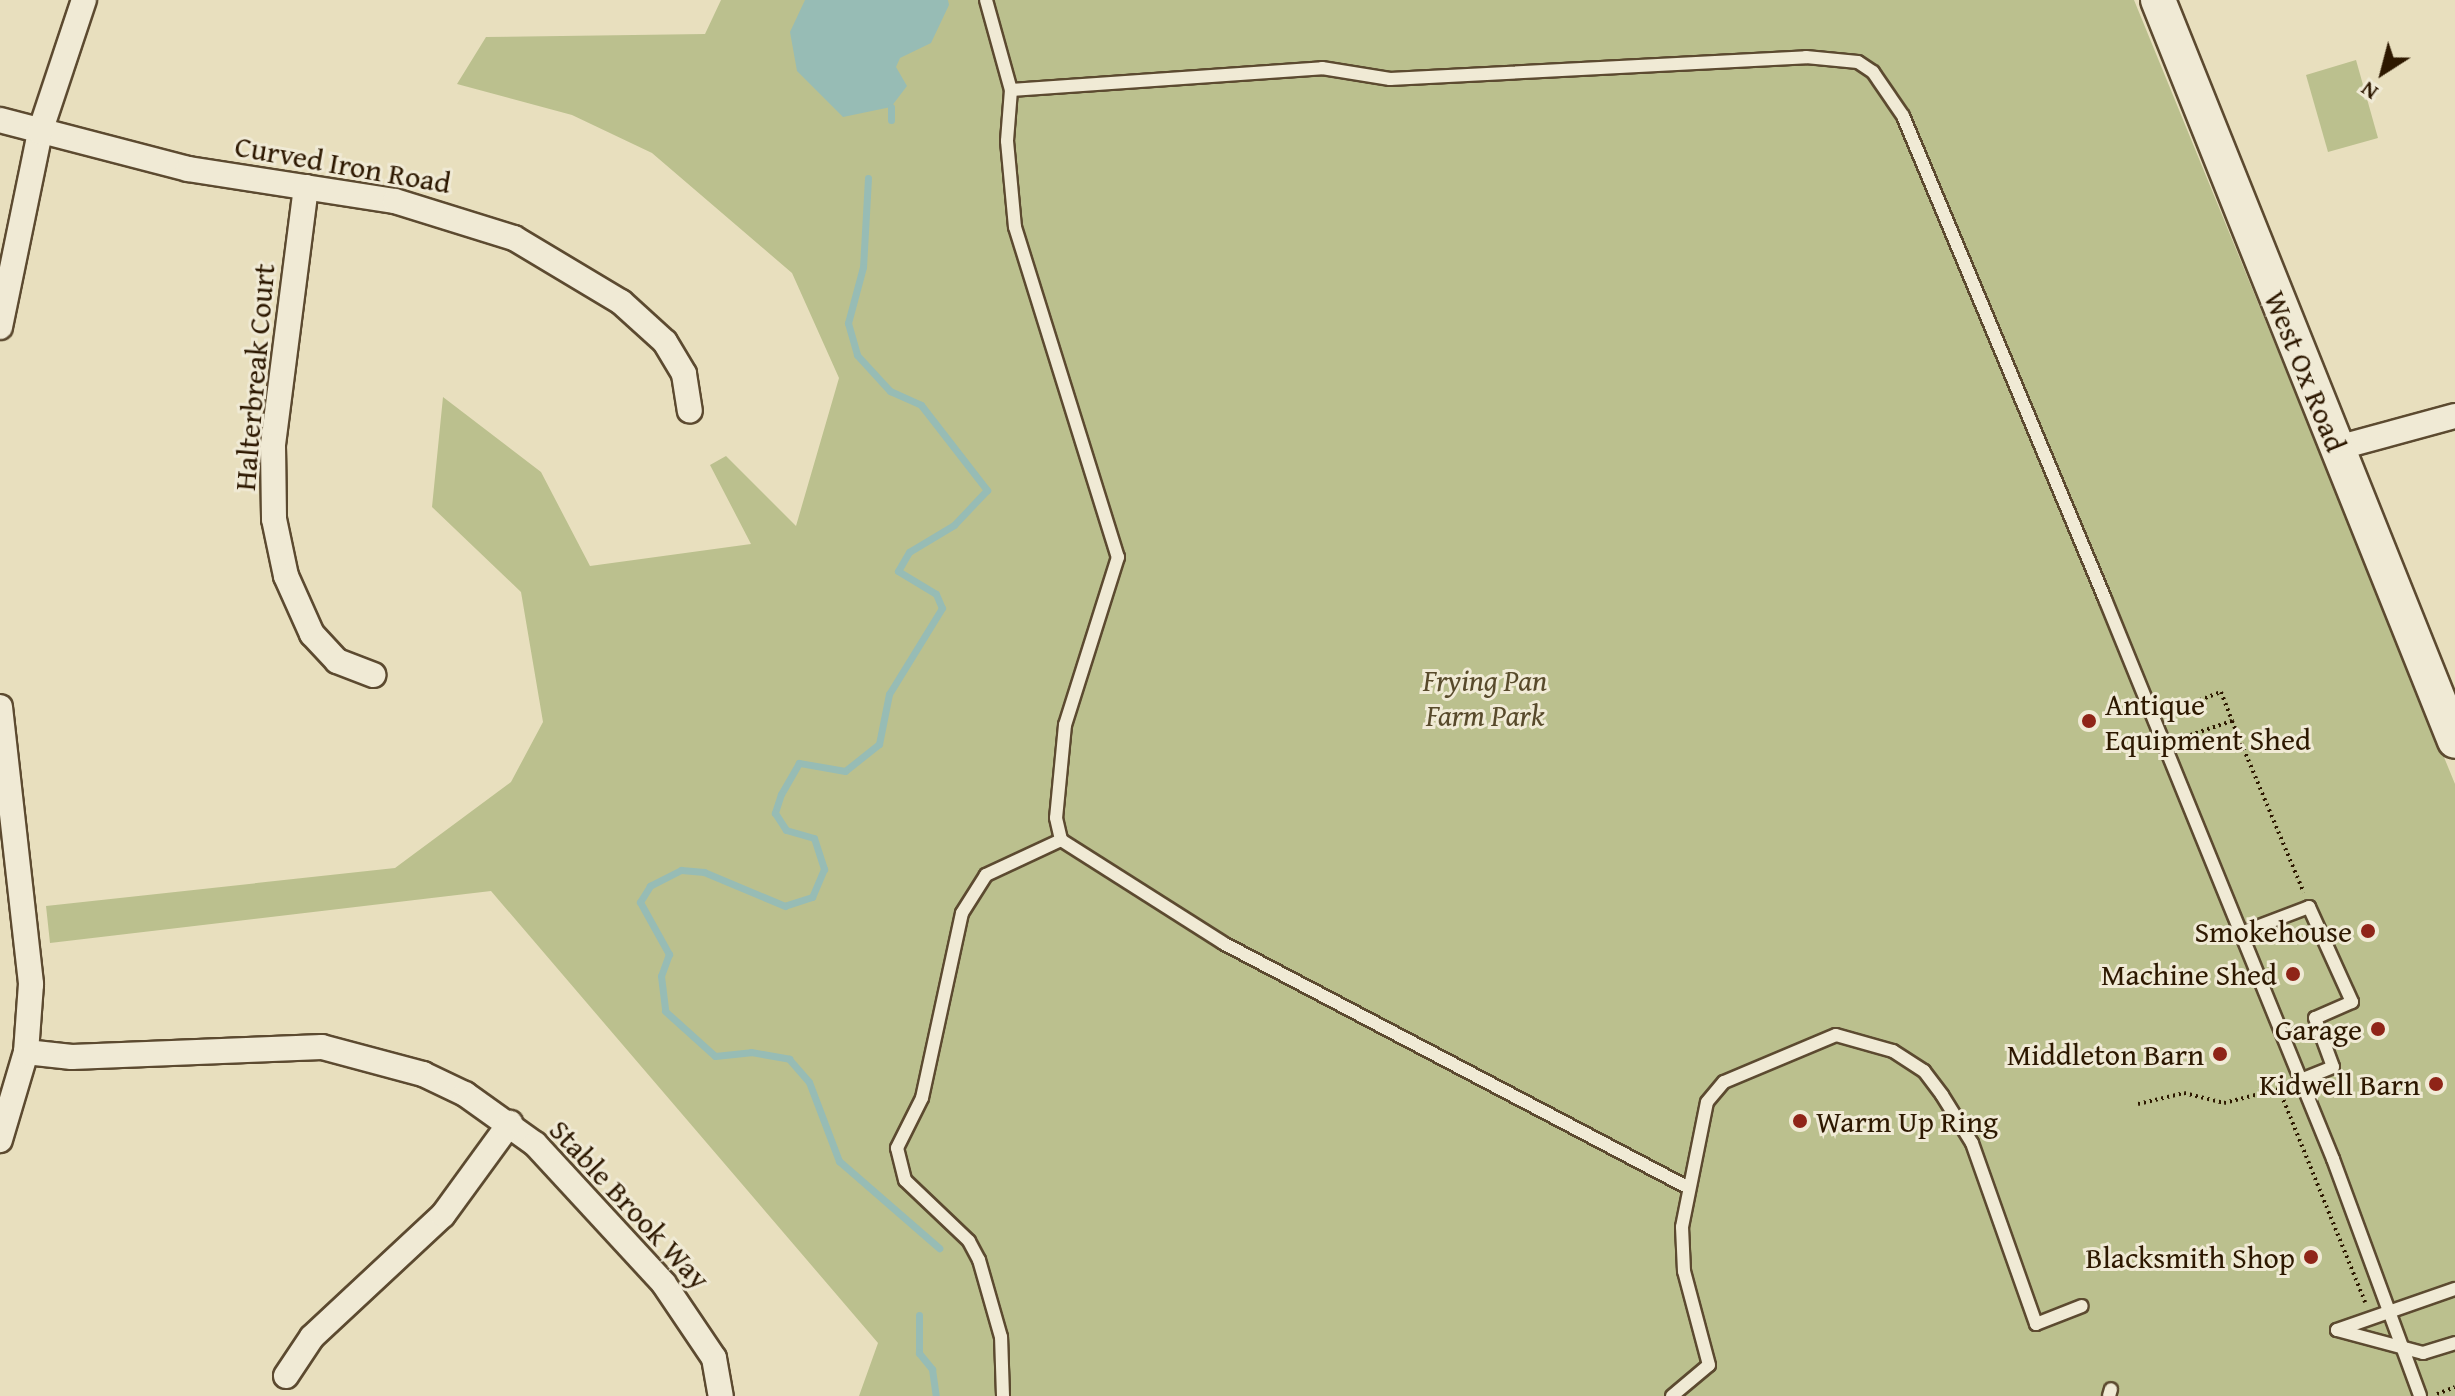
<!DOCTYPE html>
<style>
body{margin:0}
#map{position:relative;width:2455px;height:1396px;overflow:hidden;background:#e8dfbe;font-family:"Gentium Book Plus",serif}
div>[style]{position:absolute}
.green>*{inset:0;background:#bbc08e}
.water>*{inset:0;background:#97bcb5}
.stream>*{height:7px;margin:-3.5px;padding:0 3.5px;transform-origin:3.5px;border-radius:3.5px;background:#97bcb5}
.path>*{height:4px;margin-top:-2px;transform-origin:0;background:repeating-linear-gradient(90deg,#2d1800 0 2px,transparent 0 6px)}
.roads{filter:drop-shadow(2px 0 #5c4a30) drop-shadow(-2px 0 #5c4a30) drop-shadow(0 2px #5c4a30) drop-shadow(0 -2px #5c4a30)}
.lane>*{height:12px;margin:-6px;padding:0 6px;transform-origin:6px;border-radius:6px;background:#f0ead5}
.street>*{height:24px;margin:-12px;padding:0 12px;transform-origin:12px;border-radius:12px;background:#f0ead5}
.secondary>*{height:34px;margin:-17px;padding:0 17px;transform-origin:17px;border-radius:17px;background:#f0ead5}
.dots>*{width:22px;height:22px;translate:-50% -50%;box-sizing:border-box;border:4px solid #f0ead5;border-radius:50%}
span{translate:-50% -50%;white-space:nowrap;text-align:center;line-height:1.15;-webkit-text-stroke:6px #f0ead5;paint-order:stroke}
.street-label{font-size:30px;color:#2d1800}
.park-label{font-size:30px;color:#584a2b;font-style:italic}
.poi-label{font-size:30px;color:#2d1800}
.left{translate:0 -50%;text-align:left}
.right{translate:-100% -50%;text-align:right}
.north{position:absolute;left:2343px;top:32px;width:80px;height:80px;-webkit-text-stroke:6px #f0ead5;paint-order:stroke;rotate:216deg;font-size:22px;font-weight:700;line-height:32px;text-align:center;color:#2d1800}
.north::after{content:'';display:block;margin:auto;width:28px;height:36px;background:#2d1800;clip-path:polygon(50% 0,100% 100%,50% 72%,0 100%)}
</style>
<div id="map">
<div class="green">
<i style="clip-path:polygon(721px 0,2134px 0,2455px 784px,2455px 1396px,859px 1396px,878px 1343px,491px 891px,50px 943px,46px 906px,395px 868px,511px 782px,543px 722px,521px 592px,432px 507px,443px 397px,541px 472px,590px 566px,751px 544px,710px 465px,726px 456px,796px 526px,839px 378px,792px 273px,652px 153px,572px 115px,457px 84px,486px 37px,705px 34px)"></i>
<i style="clip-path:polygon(2356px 60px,2378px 138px,2328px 152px,2306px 75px)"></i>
</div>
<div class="water">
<i style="clip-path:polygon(805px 0,948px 0,949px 5px,931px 43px,900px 58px,896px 67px,907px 86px,891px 107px,843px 117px,797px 71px,790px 32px)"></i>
</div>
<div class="stream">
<i style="left:891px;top:120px;width:13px;rotate:-90deg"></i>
<i style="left:868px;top:178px;width:89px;rotate:93.2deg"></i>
<i style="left:863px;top:267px;width:58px;rotate:105deg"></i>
<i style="left:848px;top:323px;width:33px;rotate:74deg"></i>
<i style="left:857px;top:355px;width:49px;rotate:47.5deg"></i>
<i style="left:890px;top:391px;width:34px;rotate:24deg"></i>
<i style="left:921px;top:405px;width:108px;rotate:52.2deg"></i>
<i style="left:987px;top:490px;width:48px;rotate:133.3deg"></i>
<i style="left:954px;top:525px;width:52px;rotate:149deg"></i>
<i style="left:909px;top:552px;width:22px;rotate:120deg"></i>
<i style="left:898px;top:571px;width:44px;rotate:31.2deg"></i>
<i style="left:936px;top:594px;width:15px;rotate:67deg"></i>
<i style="left:942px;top:608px;width:101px;rotate:121.6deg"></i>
<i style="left:889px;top:694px;width:51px;rotate:101.3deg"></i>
<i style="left:879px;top:744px;width:43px;rotate:141.5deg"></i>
<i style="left:845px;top:771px;width:47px;rotate:-170.1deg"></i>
<i style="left:799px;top:763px;width:36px;rotate:120deg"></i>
<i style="left:781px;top:794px;width:20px;rotate:108deg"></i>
<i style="left:775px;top:813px;width:20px;rotate:57deg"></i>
<i style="left:786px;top:830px;width:29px;rotate:16deg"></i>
<i style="left:814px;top:838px;width:33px;rotate:72deg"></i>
<i style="left:824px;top:869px;width:30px;rotate:113deg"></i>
<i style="left:812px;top:897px;width:28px;rotate:162deg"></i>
<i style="left:785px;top:906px;width:88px;rotate:-157.2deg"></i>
<i style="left:704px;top:872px;width:23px;rotate:-175deg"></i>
<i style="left:681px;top:870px;width:35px;rotate:153deg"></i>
<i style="left:650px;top:886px;width:19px;rotate:122deg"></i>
<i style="left:640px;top:902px;width:60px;rotate:60.9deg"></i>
<i style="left:669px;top:954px;width:23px;rotate:110deg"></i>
<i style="left:661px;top:976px;width:35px;rotate:83deg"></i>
<i style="left:665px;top:1011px;width:67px;rotate:42deg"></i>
<i style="left:715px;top:1056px;width:36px;rotate:-6deg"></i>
<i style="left:751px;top:1052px;width:39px;rotate:10deg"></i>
<i style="left:789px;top:1059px;width:30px;rotate:49deg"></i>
<i style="left:809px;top:1082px;width:85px;rotate:69.2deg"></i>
<i style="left:839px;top:1161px;width:133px;rotate:41deg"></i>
<i style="left:919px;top:1315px;width:38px;rotate:90deg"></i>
<i style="left:919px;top:1353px;width:21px;rotate:51deg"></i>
<i style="left:932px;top:1369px;width:27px;rotate:82deg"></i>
</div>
<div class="path">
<i style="left:2166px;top:713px;width:59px;rotate:-20.9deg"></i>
<i style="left:2221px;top:692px;width:31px;rotate:69deg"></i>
<i style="left:2179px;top:739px;width:56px;rotate:-18.8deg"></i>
<i style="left:2232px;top:721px;width:186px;rotate:67.3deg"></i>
<i style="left:2279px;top:1089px;width:230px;rotate:68deg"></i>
<i style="left:2138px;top:1104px;width:47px;rotate:-13.4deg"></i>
<i style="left:2184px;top:1093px;width:41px;rotate:14deg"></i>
<i style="left:2224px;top:1103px;width:57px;rotate:-14.3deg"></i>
<i style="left:2437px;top:1394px;width:19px;rotate:-21deg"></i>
</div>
<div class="roads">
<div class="lane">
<i style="left:986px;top:0;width:93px;rotate:74.5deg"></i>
<i style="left:1011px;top:90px;width:51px;rotate:94.5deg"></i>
<i style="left:1007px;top:141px;width:86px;rotate:84.7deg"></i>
<i style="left:1015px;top:227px;width:346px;rotate:72.7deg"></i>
<i style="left:1118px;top:557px;width:176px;rotate:107.5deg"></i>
<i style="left:1065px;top:725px;width:93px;rotate:95.5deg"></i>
<i style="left:1056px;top:818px;width:23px;rotate:77deg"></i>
<i style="left:1061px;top:840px;width:192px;rotate:32.4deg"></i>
<i style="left:1223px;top:943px;width:522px;rotate:27.74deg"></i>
<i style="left:1011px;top:90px;width:312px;rotate:-4deg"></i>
<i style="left:1322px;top:68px;width:69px;rotate:9.2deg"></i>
<i style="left:1390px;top:79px;width:417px;rotate:-3deg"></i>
<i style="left:1806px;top:57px;width:52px;rotate:5.5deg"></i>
<i style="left:1858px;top:62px;width:18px;rotate:34deg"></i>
<i style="left:1873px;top:72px;width:53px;rotate:55.7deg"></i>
<i style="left:1903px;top:116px;width:524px;rotate:67.3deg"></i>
<i style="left:2105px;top:599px;width:605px;rotate:67.85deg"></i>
<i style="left:2333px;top:1159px;width:252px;rotate:69.8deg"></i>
<i style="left:2238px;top:934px;width:76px;rotate:-20.8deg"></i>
<i style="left:2309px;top:907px;width:104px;rotate:65.6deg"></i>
<i style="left:2352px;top:1002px;width:40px;rotate:156.6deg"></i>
<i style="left:2315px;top:1018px;width:52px;rotate:69.8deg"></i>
<i style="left:2333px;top:1067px;width:35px;rotate:158deg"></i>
<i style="left:2337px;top:1330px;width:125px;rotate:-19.2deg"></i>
<i style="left:2337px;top:1330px;width:89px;rotate:15deg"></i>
<i style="left:2423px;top:1353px;width:34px;rotate:-17deg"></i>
<i style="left:1003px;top:1396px;width:59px;rotate:-91.9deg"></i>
<i style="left:1001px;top:1337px;width:80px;rotate:-105.9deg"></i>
<i style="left:979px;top:1260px;width:21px;rotate:-118deg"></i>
<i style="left:969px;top:1241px;width:88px;rotate:-136.4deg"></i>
<i style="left:905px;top:1180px;width:33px;rotate:-104deg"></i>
<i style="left:897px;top:1148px;width:56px;rotate:-63.4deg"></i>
<i style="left:922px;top:1098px;width:189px;rotate:-77.8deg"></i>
<i style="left:962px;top:913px;width:45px;rotate:-57.7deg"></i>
<i style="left:986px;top:875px;width:83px;rotate:-25deg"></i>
<i style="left:1672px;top:1396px;width:48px;rotate:-40deg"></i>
<i style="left:1709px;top:1365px;width:97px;rotate:-104.9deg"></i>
<i style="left:1684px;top:1271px;width:44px;rotate:-92.6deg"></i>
<i style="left:1682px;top:1227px;width:127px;rotate:-78.7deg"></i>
<i style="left:1707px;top:1102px;width:26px;rotate:-50deg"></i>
<i style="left:1724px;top:1082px;width:121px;rotate:-22.8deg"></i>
<i style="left:1836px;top:1035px;width:59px;rotate:15.7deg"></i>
<i style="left:1893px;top:1051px;width:37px;rotate:33deg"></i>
<i style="left:1924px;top:1071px;width:30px;rotate:53deg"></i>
<i style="left:1942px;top:1095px;width:57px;rotate:58deg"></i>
<i style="left:1972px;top:1143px;width:192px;rotate:70.5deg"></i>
<i style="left:2036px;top:1324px;width:49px;rotate:-21.4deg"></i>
<i style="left:2109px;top:1396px;width:7px;rotate:-74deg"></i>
</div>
<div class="street">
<i style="left:0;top:120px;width:194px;rotate:14.6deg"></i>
<i style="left:188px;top:169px;width:209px;rotate:8.8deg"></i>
<i style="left:395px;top:201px;width:125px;rotate:17.3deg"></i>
<i style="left:514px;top:238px;width:125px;rotate:30.9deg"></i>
<i style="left:621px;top:302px;width:59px;rotate:42.3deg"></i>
<i style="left:665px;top:342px;width:37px;rotate:59deg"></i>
<i style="left:684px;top:374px;width:37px;rotate:81deg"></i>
<i style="left:306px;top:187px;width:261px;rotate:97.3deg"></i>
<i style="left:273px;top:446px;width:73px;rotate:89.2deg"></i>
<i style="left:274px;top:519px;width:58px;rotate:78.1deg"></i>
<i style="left:286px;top:576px;width:64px;rotate:65.9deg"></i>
<i style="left:312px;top:634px;width:37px;rotate:47deg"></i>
<i style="left:337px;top:661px;width:39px;rotate:21deg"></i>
<i style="left:0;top:327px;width:199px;rotate:-78.4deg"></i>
<i style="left:40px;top:132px;width:139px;rotate:-71.6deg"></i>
<i style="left:2337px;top:448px;width:122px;rotate:-15.2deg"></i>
<i style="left:0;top:707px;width:279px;rotate:83.6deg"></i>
<i style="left:31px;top:984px;width:68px;rotate:94.2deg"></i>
<i style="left:26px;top:1052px;width:92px;rotate:106.5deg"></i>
<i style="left:26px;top:1052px;width:46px;rotate:6.2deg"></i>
<i style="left:72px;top:1057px;width:250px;rotate:-2.3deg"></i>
<i style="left:322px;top:1047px;width:105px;rotate:15deg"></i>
<i style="left:423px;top:1074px;width:47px;rotate:25.5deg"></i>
<i style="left:465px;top:1094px;width:86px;rotate:35.5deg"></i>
<i style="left:535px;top:1144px;width:190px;rotate:47.3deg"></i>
<i style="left:664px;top:1284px;width:89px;rotate:56deg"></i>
<i style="left:714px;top:1358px;width:39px;rotate:80deg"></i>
<i style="left:286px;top:1376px;width:47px;rotate:-56.3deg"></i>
<i style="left:312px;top:1337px;width:179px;rotate:-43deg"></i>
<i style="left:443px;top:1215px;width:114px;rotate:-53.9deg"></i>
</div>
<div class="secondary">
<i style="left:2158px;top:0;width:798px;rotate:68.16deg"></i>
</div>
</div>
<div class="dots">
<i style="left:2089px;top:721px;background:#8f2418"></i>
<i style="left:2368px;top:931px;background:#8f2418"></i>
<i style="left:2293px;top:974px;background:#8f2418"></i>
<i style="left:2378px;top:1029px;background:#8f2418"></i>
<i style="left:2220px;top:1054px;background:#8f2418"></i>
<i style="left:2436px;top:1084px;background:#8f2418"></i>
<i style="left:1800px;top:1121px;background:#8f2418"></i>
<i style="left:2311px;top:1257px;background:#8f2418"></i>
</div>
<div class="street-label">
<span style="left:343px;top:164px;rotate:10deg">Curved Iron Road</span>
<span style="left:2306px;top:371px;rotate:68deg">West Ox Road</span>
<span style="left:254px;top:377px;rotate:-85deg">Halterbreak Court</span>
<span style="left:630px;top:1204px;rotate:47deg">Stable Brook Way</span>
</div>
<div class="park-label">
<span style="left:1485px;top:697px">Frying Pan<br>Farm Park</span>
</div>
<div class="poi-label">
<span class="left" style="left:2105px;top:721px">Antique<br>Equipment Shed</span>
<span class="right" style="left:2352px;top:931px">Smokehouse</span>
<span class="right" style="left:2277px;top:974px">Machine Shed</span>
<span class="right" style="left:2362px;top:1029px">Garage</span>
<span class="right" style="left:2204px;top:1054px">Middleton Barn</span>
<span class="right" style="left:2420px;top:1084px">Kidwell Barn</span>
<span class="left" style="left:1816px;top:1121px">Warm Up Ring</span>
<span class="right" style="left:2295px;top:1257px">Blacksmith Shop</span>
</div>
<div class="north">N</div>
</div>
